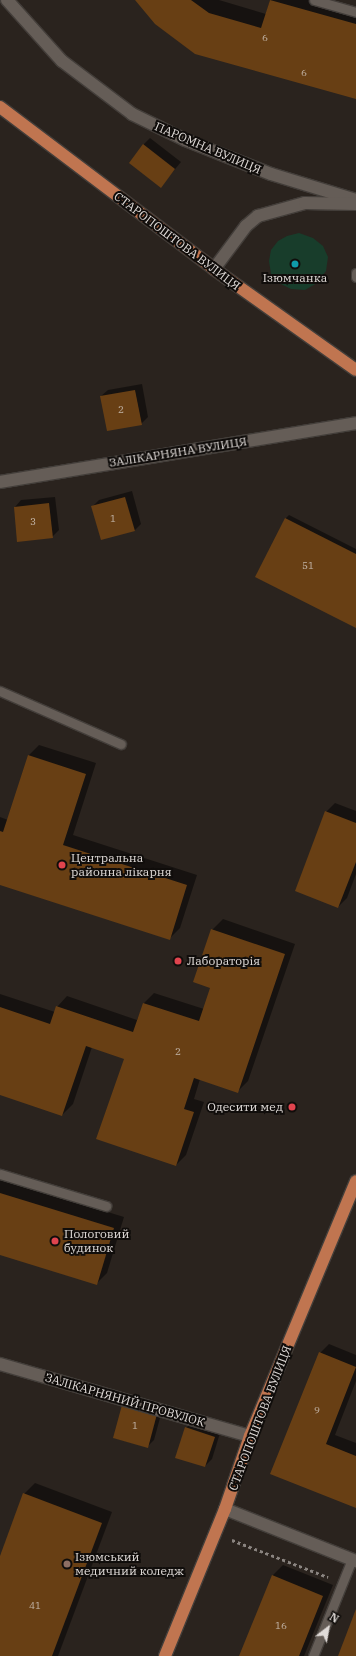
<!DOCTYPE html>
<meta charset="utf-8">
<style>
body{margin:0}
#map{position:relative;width:356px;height:1656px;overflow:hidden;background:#2a231e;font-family:"IBM Plex Serif",serif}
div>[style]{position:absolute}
.green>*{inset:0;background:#183d2b}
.shadow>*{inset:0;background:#0007}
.building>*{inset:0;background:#683f14}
.path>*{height:2.5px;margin-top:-1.25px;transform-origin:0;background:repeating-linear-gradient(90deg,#8a8480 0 3px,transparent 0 6px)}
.roads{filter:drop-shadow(1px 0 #433e3a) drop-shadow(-1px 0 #433e3a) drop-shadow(0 1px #433e3a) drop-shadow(0 -1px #433e3a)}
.service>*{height:9px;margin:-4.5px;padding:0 4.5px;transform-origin:4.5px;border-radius:4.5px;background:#655d57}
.minor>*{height:12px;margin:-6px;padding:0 6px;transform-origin:6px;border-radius:6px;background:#655d57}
.tertiary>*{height:12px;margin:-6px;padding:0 6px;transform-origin:6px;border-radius:6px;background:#655d57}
.trunk>*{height:12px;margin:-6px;padding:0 6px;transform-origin:6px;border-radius:6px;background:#c07550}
.dots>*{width:11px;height:11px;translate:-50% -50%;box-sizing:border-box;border:2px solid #100d0b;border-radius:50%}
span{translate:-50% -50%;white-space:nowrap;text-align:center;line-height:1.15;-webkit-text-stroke:4px #100d0b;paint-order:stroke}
.number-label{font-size:10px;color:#c2b4a7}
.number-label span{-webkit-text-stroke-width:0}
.street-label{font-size:12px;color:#e0dbd8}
.poi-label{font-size:12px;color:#e0dbd8}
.left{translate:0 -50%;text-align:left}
.right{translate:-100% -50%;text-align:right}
.north{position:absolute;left:308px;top:1608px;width:40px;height:40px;-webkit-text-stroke:3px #100d0b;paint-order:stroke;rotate:31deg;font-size:11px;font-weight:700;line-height:16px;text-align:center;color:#e0dbd8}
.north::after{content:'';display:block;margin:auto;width:14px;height:18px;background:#e0dbd8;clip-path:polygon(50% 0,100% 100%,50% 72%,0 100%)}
</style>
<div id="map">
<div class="green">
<i style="clip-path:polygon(299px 233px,313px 238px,323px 246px,328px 257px,326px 271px,317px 283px,305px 290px,291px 289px,279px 283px,271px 274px,269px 261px,271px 250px,278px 241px,287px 236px)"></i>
</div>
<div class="shadow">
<i style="clip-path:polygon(136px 0,219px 0,266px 14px,270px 0,323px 0,356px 9px,356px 98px)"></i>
<i style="clip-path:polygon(150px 138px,181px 162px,161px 186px,143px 145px)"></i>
<i style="clip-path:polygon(142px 384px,148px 417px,141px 424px,101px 396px,108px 390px)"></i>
<i style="clip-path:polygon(132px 491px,141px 524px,134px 531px,92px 507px,99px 500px)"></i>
<i style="clip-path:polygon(55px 497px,59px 530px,52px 537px,15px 507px,21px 500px)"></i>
<i style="clip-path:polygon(289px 515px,356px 549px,356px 627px,285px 519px)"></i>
<i style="clip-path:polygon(39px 745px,96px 763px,73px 835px,197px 875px,180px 928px,169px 939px,0 884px,0 817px,8px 820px,29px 755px)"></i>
<i style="clip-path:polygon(335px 803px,356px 811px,356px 874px,347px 898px,338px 907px,326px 812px)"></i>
<i style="clip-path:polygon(223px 919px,295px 944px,248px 1081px,237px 1092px,200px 1079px,194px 1099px,204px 1102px,186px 1155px,176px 1165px,125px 1058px,92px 1047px,73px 1104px,62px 1115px,0 1094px,0 994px,55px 1012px,57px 1007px,67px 996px,137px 1020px,144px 1003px,154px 993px,204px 1009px,211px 987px,212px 930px)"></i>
<i style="clip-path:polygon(0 1179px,124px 1217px,107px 1273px,96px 1284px,0 1254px)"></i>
<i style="clip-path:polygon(329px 1344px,356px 1355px,356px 1381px,335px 1435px,356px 1443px,356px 1507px,272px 1473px,320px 1353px)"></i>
<i style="clip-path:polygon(163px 1407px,154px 1440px,147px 1447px,114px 1438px)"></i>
<i style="clip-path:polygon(193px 1421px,221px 1430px,212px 1459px,205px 1466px,186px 1428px)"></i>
<i style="clip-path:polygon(35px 1483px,112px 1512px,58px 1656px,0 1656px,0 1559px,24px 1494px)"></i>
<i style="clip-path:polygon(283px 1565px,333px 1585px,304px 1656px,240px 1656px,273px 1575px)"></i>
</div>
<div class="building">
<i style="clip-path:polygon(135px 0,191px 0,209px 13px,261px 28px,270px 0,356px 24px,356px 99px,195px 54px,155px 24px)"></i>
<i style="clip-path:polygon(143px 144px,175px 169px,161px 188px,129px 163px)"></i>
<i style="clip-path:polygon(135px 390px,142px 425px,107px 431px,100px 396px)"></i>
<i style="clip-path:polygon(125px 497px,135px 531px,101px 540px,91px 506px)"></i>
<i style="clip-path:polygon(49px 503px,53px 538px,17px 542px,14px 507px)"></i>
<i style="clip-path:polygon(285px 518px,356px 554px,356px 628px,255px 577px)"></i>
<i style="clip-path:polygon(28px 755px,86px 774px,63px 845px,187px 885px,170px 940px,0 885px,0 831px,3px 832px)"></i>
<i style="clip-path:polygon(325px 811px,356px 823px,356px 862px,338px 908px,295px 891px)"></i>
<i style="clip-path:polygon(211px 929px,285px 954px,238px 1093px,194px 1078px,184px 1109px,194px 1112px,176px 1166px,96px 1139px,124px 1059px,86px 1046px,62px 1116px,0 1095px,0 1007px,50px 1024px,56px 1006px,133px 1032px,143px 1003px,199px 1021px,210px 988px,193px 982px)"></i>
<i style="clip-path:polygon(0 1193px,114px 1228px,97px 1285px,0 1255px)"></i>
<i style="clip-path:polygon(319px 1352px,356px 1367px,326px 1444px,356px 1456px,356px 1508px,270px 1474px)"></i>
<i style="clip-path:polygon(122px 1405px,157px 1414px,148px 1448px,113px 1438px)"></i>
<i style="clip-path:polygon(185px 1427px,215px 1437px,205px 1467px,175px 1458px)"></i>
<i style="clip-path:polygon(23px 1493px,102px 1523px,52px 1656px,0 1656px,0 1556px)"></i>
<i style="clip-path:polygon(272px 1575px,323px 1596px,299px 1656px,239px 1656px)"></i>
<i style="clip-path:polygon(356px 1609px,356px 1656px,338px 1656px)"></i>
</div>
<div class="path">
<i style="left:232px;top:1540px;width:103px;rotate:21.1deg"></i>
</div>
<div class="roads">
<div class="service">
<i style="left:314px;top:0;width:44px;rotate:15.9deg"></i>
<i style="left:356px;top:273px;width:4px;rotate:90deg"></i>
<i style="left:0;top:691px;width:132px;rotate:23.7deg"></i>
<i style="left:0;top:1174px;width:111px;rotate:16.8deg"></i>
<i style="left:313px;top:1656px;width:105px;rotate:-68.1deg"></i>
</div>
<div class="minor">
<i style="left:7px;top:0;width:82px;rotate:48deg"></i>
<i style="left:62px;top:61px;width:88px;rotate:37.1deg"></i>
<i style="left:132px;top:114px;width:59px;rotate:26.1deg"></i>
<i style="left:185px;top:140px;width:92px;rotate:21.6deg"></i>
<i style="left:271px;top:174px;width:89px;rotate:17deg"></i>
<i style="left:214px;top:269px;width:54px;rotate:-53.3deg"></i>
<i style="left:246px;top:226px;width:16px;rotate:-40deg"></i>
<i style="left:258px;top:216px;width:49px;rotate:-15.5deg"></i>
<i style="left:305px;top:203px;width:51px;rotate:1.1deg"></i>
<i style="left:0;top:482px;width:361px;rotate:-9.4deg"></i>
<i style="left:0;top:1364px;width:260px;rotate:16.1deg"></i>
</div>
<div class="tertiary">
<i style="left:225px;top:1509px;width:141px;rotate:21.7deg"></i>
</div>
<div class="trunk">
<i style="left:0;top:107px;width:268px;rotate:37.1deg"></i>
<i style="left:214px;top:269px;width:174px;rotate:35.4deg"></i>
<i style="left:165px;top:1656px;width:159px;rotate:-67.8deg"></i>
<i style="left:225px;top:1509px;width:77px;rotate:-71.1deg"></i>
<i style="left:250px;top:1436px;width:276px;rotate:-67.4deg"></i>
</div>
</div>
<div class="dots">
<i style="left:295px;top:264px;background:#0f9aa8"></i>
<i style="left:62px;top:865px;background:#e0444e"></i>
<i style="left:178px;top:961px;background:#e0444e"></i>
<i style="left:292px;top:1107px;background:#e0444e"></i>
<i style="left:55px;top:1241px;background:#e0444e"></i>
<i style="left:67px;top:1564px;background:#8d6e63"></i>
</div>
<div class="number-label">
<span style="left:265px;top:38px">6</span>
<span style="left:304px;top:73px">6</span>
<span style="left:121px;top:410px">2</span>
<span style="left:113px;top:519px">1</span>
<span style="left:33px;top:522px">3</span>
<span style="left:308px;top:566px">51</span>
<span style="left:178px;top:1052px">2</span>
<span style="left:317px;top:1411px">9</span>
<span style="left:135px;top:1426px">1</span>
<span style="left:35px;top:1606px">41</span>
<span style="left:281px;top:1626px">16</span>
</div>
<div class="street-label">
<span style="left:208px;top:148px;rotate:23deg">ПАРОМНА ВУЛИЦЯ</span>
<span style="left:177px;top:241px;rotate:37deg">СТАРОПОШТОВА ВУЛИЦЯ</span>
<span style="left:178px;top:452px;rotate:-9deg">ЗАЛІКАРНЯНА ВУЛИЦЯ</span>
<span style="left:125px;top:1400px;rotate:16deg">ЗАЛІКАРНЯНИЙ ПРОВУЛОК</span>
<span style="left:260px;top:1418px;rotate:-69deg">СТАРОПОШТОВА ВУЛИЦЯ</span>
</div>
<div class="poi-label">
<span style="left:295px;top:278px">Ізюмчанка</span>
<span class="left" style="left:71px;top:865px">Центральна<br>районна лікарня</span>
<span class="left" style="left:187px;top:961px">Лабораторія</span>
<span class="right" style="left:283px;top:1107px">Одесити мед</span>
<span class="left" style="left:64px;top:1241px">Пологовий<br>будинок</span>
<span class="left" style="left:75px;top:1564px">Ізюмський<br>медичний коледж</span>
</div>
<div class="north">N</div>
</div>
